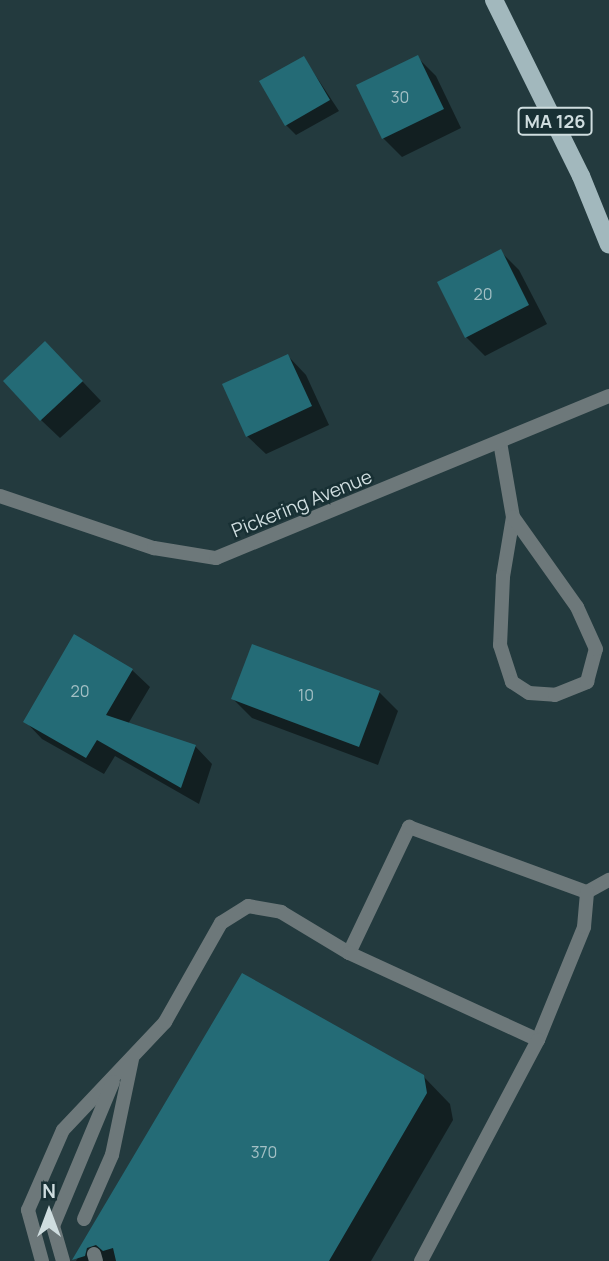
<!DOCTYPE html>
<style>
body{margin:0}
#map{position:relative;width:609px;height:1261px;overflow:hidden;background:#233a3e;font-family:Manrope,sans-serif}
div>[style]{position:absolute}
.shadow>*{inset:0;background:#0007}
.building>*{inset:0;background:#246b76}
.lane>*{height:14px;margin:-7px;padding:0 7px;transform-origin:7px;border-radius:7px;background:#6d787a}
.street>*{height:14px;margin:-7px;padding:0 7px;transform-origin:7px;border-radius:7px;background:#6d787a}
.primary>*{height:18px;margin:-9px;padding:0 9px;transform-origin:9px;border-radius:9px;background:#a2b8bd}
span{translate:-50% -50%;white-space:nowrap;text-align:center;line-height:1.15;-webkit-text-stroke:5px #183034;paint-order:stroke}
.number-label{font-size:16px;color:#a4c0c5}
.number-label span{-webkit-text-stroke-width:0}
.shield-label span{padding:2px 5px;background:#183034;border:2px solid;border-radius:5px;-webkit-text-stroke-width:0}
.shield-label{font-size:18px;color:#cfdddf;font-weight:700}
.street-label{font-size:19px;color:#cfdddf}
.north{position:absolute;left:14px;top:1177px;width:70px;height:70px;-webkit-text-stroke:5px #183034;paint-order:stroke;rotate:0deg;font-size:19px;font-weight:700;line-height:28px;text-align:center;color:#cfdddf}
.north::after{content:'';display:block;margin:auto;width:24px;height:32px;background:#cfdddf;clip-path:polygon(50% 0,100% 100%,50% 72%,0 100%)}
</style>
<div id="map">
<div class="shadow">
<i style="clip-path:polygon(304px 58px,339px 111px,296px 135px,286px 125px)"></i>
<i style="clip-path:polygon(418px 58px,436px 76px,461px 128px,402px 157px,383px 138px)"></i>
<i style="clip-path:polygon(500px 251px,519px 270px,547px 324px,485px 356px,466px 337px)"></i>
<i style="clip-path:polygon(288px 356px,306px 375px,329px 425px,266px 454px,247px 436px)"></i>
<i style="clip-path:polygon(64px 362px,101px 401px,60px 438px,41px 420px)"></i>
<i style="clip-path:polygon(132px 670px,150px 687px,128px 724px,195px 746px,212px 764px,199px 804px,115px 756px,104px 774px,42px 739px,25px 721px)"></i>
<i style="clip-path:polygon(379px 692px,398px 711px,378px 765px,252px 718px,233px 699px)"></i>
<i style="clip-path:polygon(243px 975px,423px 1076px,450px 1104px,453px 1120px,371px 1261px,76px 1261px)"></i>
</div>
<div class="building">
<i style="clip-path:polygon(418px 55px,444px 109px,382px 139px,356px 85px)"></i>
<i style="clip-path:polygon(304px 56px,330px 100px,285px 126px,259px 81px)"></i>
<i style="clip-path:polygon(501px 249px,529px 305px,465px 338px,437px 282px)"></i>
<i style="clip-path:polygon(45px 341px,83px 381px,40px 421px,3px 381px)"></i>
<i style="clip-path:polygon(288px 354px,312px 406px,246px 437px,222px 384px)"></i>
<i style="clip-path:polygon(74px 634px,133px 669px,106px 715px,196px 745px,181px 788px,97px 740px,86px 758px,23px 722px)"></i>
<i style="clip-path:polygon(252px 644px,380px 691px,359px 747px,231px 699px)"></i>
<i style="clip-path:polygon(242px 973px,424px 1075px,427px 1093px,329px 1261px,116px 1261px,113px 1248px,103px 1251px,96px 1245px,87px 1248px,85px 1256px,72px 1260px)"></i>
</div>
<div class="lane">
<i style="left:500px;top:442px;width:76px;rotate:80.2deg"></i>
<i style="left:513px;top:517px;width:61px;rotate:99.5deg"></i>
<i style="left:503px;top:577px;width:68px;rotate:92.5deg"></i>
<i style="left:500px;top:645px;width:39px;rotate:72deg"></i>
<i style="left:512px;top:682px;width:20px;rotate:33deg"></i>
<i style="left:529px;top:693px;width:26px;rotate:4deg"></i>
<i style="left:555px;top:695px;width:35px;rotate:-22deg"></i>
<i style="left:587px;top:682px;width:34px;rotate:-75deg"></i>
<i style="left:596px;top:649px;width:46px;rotate:-114.3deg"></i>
<i style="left:577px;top:607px;width:110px;rotate:-125.4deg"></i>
<i style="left:349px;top:953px;width:140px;rotate:-64.5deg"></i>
<i style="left:409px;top:827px;width:189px;rotate:20.1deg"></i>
<i style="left:587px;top:892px;width:25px;rotate:-29deg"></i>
<i style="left:538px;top:1040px;width:122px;rotate:-67.8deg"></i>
<i style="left:584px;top:927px;width:35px;rotate:-85deg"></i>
<i style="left:84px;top:1219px;width:70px;rotate:-66.4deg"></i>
<i style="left:112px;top:1155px;width:98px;rotate:-78.2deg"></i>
<i style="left:94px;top:1254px;width:7px;rotate:74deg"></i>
<i style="left:42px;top:1261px;width:53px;rotate:-105.4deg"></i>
<i style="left:28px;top:1210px;width:87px;rotate:-66.4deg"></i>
<i style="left:63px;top:1130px;width:149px;rotate:-46.6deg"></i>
<i style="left:165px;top:1022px;width:114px;rotate:-60.5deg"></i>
<i style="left:221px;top:923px;width:32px;rotate:-32deg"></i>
<i style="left:248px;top:906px;width:34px;rotate:10deg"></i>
<i style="left:281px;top:912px;width:79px;rotate:31.1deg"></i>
<i style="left:349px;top:953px;width:208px;rotate:24.7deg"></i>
<i style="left:538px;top:1040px;width:250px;rotate:117.9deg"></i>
<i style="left:63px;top:1261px;width:36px;rotate:-106deg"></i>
<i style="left:53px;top:1226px;width:156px;rotate:-67.4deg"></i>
</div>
<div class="street">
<i style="left:0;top:496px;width:163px;rotate:18.7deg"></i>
<i style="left:154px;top:548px;width:63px;rotate:9.2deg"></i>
<i style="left:216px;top:558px;width:425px;rotate:-22.4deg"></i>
</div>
<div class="primary">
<i style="left:494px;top:0;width:196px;rotate:63.7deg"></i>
<i style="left:581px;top:176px;width:74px;rotate:67.9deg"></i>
</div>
<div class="number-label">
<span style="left:400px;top:97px">30</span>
<span style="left:483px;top:294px">20</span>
<span style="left:80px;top:691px">20</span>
<span style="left:306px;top:695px">10</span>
<span style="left:264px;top:1152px">370</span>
</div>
<div class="shield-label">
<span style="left:555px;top:121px">MA 126</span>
</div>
<div class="street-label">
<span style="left:302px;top:504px;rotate:-22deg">Pickering Avenue</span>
</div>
<div class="north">N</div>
</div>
